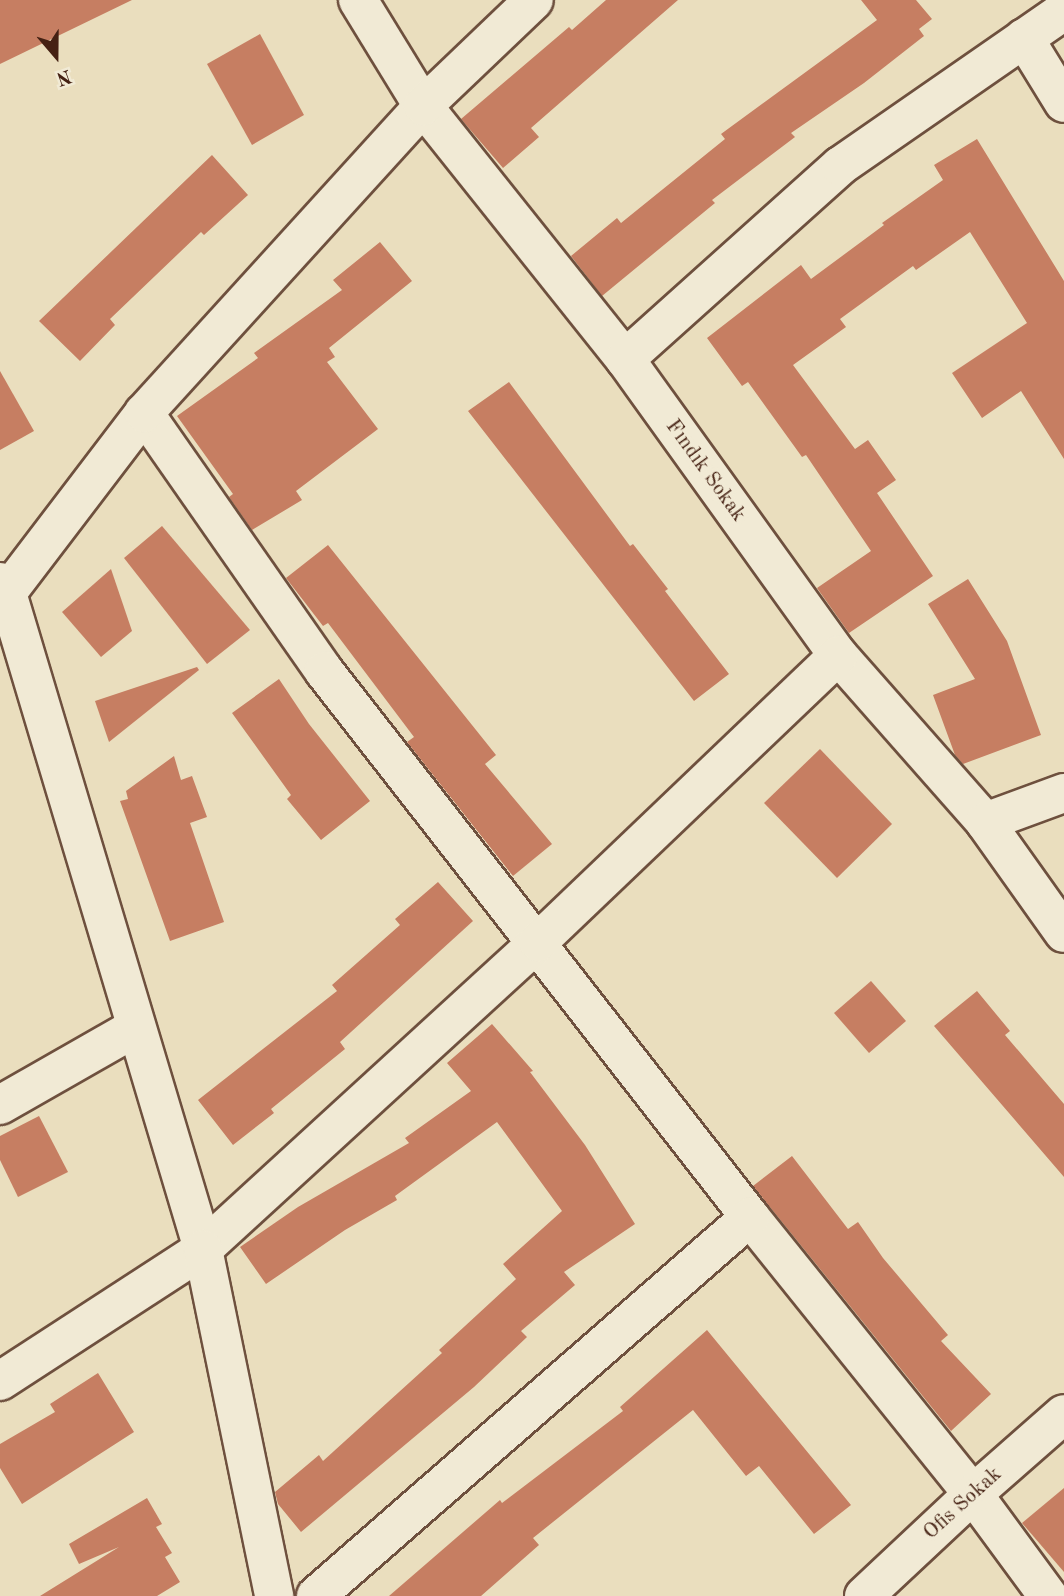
<!DOCTYPE html>
<meta charset="utf-8">
<style>
body{margin:0}
#map{position:relative;width:1064px;height:1596px;overflow:hidden;background:#eadebe;font-family:"Old Standard TT",serif}
div>[style]{position:absolute}
.building>*{inset:0;background:#c67e62}
.roads{filter:drop-shadow(2px 0 #6e503e) drop-shadow(-2px 0 #6e503e) drop-shadow(0 2px #6e503e) drop-shadow(0 -2px #6e503e)}
.street>*{height:38px;margin:-19px;padding:0 19px;transform-origin:19px;border-radius:19px;background:#f1ead5}
.secondary>*{height:38px;margin:-19px;padding:0 19px;transform-origin:19px;border-radius:19px;background:#f1ead5}
span{translate:-50% -50%;white-space:nowrap;text-align:center;line-height:1.15;-webkit-text-stroke:7px #f1ead5;paint-order:stroke}
.street-label{font-size:21px;color:#452113}
.north{position:absolute;left:21px;top:21px;width:70px;height:70px;-webkit-text-stroke:5px #f1ead5;paint-order:stroke;rotate:160deg;font-size:19px;font-weight:700;line-height:28px;text-align:center;color:#452113}
.north::after{content:'';display:block;margin:auto;width:24px;height:32px;background:#452113;clip-path:polygon(50% 0,100% 100%,50% 72%,0 100%)}
</style>
<div id="map">
<div class="building">
<i style="clip-path:polygon(0 0,132px 0,0 64px)"></i>
<i style="clip-path:polygon(606px 0,678px 0,531px 128px,539px 137px,503px 168px,461px 119px,569px 27px,572px 30px)"></i>
<i style="clip-path:polygon(861px 0,916px 0,932px 19px,919px 29px,924px 36px,864px 83px,791px 133px,795px 137px,712px 200px,715px 203px,602px 296px,571px 256px,617px 218px,621px 223px,725px 139px,721px 134px,877px 20px)"></i>
<i style="clip-path:polygon(260px 34px,304px 115px,252px 145px,207px 64px)"></i>
<i style="clip-path:polygon(977px 139px,1064px 281px,1064px 459px,1021px 391px,982px 418px,952px 373px,1027px 323px,970px 232px,916px 270px,913px 266px,840px 319px,846px 327px,793px 365px,855px 449px,868px 440px,896px 480px,877px 493px,933px 576px,849px 633px,817px 588px,871px 551px,806px 455px,802px 457px,748px 382px,742px 386px,707px 338px,801px 265px,811px 279px,884px 225px,882px 223px,943px 180px,934px 165px)"></i>
<i style="clip-path:polygon(212px 155px,248px 195px,204px 235px,201px 232px,110px 319px,115px 325px,80px 361px,39px 321px)"></i>
<i style="clip-path:polygon(380px 242px,412px 281px,329px 348px,335px 357px,327px 362px,378px 429px,296px 491px,302px 500px,252px 530px,229px 497px,233px 494px,177px 416px,258px 358px,254px 353px,342px 290px,333px 280px)"></i>
<i style="clip-path:polygon(0 371px,34px 431px,0 450px)"></i>
<i style="clip-path:polygon(509px 382px,630px 546px,633px 544px,668px 589px,665px 591px,729px 674px,694px 701px,468px 411px)"></i>
<i style="clip-path:polygon(162px 526px,250px 630px,207px 664px,124px 558px)"></i>
<i style="clip-path:polygon(328px 545px,496px 755px,485px 764px,552px 844px,513px 876px,407px 742px,414px 737px,328px 623px,323px 626px,286px 578px)"></i>
<i style="clip-path:polygon(111px 569px,132px 631px,101px 657px,62px 612px)"></i>
<i style="clip-path:polygon(968px 579px,1007px 641px,1041px 735px,963px 764px,955px 755px,933px 695px,975px 679px,928px 604px)"></i>
<i style="clip-path:polygon(197px 667px,199px 670px,109px 742px,95px 701px)"></i>
<i style="clip-path:polygon(279px 679px,309px 724px,370px 801px,321px 840px,287px 799px,291px 795px,232px 713px)"></i>
<i style="clip-path:polygon(820px 749px,892px 824px,837px 878px,764px 803px)"></i>
<i style="clip-path:polygon(174px 756px,181px 780px,192px 776px,207px 817px,190px 823px,224px 922px,170px 941px,120px 801px,128px 799px,126px 791px)"></i>
<i style="clip-path:polygon(438px 882px,473px 921px,340px 1042px,345px 1049px,271px 1109px,274px 1113px,233px 1145px,198px 1100px,337px 991px,332px 985px,400px 925px,395px 919px)"></i>
<i style="clip-path:polygon(871px 981px,906px 1021px,869px 1053px,834px 1013px)"></i>
<i style="clip-path:polygon(977px 991px,1010px 1031px,1005px 1035px,1064px 1104px,1064px 1177px,934px 1026px)"></i>
<i style="clip-path:polygon(492px 1024px,533px 1071px,530px 1072px,585px 1145px,635px 1224px,564px 1272px,575px 1285px,521px 1331px,527px 1337px,474px 1387px,301px 1532px,278px 1504px,275px 1492px,319px 1455px,323px 1461px,442px 1353px,439px 1350px,516px 1279px,503px 1264px,562px 1211px,497px 1122px,395px 1196px,397px 1200px,345px 1230px,266px 1284px,240px 1247px,298px 1207px,409px 1143px,405px 1138px,471px 1091px,447px 1063px)"></i>
<i style="clip-path:polygon(39px 1116px,68px 1172px,18px 1197px,0 1160px,0 1136px)"></i>
<i style="clip-path:polygon(792px 1156px,848px 1229px,858px 1222px,883px 1258px,948px 1335px,941px 1341px,991px 1394px,951px 1431px,753px 1186px)"></i>
<i style="clip-path:polygon(707px 1330px,851px 1505px,814px 1534px,759px 1466px,746px 1476px,693px 1410px,533px 1538px,539px 1545px,481px 1596px,389px 1596px,500px 1500px,502px 1503px,623px 1411px,620px 1407px)"></i>
<i style="clip-path:polygon(98px 1373px,134px 1432px,22px 1504px,0 1468px,0 1444px,55px 1412px,50px 1404px)"></i>
<i style="clip-path:polygon(1064px 1488px,1064px 1572px,1022px 1523px)"></i>
<i style="clip-path:polygon(147px 1498px,162px 1524px,156px 1527px,172px 1553px,165px 1557px,180px 1582px,157px 1596px,40px 1596px,119px 1547px,79px 1564px,69px 1544px)"></i>
</div>
<div class="roads">
<div class="street">
<i style="left:358px;top:0;width:124px;rotate:58.5deg"></i>
<i style="left:423px;top:106px;width:324px;rotate:51.4deg"></i>
<i style="left:625px;top:359px;width:365px;rotate:54.3deg"></i>
<i style="left:838px;top:655px;width:222px;rotate:48.6deg"></i>
<i style="left:985px;top:822px;width:136px;rotate:54.6deg"></i>
<i style="left:1024px;top:38px;width:76px;rotate:58.4deg"></i>
<i style="left:625px;top:359px;width:289px;rotate:-41.9deg"></i>
<i style="left:840px;top:166px;width:272px;rotate:-34.7deg"></i>
<i style="left:144px;top:413px;width:315px;rotate:55.1deg"></i>
<i style="left:324px;top:671px;width:693px;rotate:52.04deg"></i>
<i style="left:750px;top:1217px;width:356px;rotate:51.2deg"></i>
<i style="left:973px;top:1494px;width:127px;rotate:53.7deg"></i>
<i style="left:985px;top:822px;width:84px;rotate:-20.2deg"></i>
<i style="left:0;top:1105px;width:155px;rotate:-29.7deg"></i>
<i style="left:0;top:1381px;width:242px;rotate:-33deg"></i>
<i style="left:203px;top:1249px;width:454px;rotate:-42.5deg"></i>
<i style="left:538px;top:942px;width:415px;rotate:-43.7deg"></i>
<i style="left:316px;top:1596px;width:576px;rotate:-41.13deg"></i>
</div>
<div class="secondary">
<i style="left:0;top:582px;width:13px;rotate:58deg"></i>
<i style="left:7px;top:593px;width:685px;rotate:73.36deg"></i>
<i style="left:203px;top:1249px;width:354px;rotate:78.4deg"></i>
<i style="left:0;top:602px;width:238px;rotate:-52.7deg"></i>
<i style="left:144px;top:413px;width:415px;rotate:-47.7deg"></i>
<i style="left:423px;top:106px;width:153px;rotate:-43.7deg"></i>
<i style="left:864px;top:1596px;width:149px;rotate:-43.1deg"></i>
<i style="left:973px;top:1494px;width:121px;rotate:-41.3deg"></i>
</div>
</div>
<div class="street-label">
<span style="left:705px;top:471px;rotate:54deg">Fındık Sokak</span>
<span style="left:963px;top:1504px;rotate:-42deg">Ofis Sokak</span>
</div>
<div class="north">N</div>
</div>
